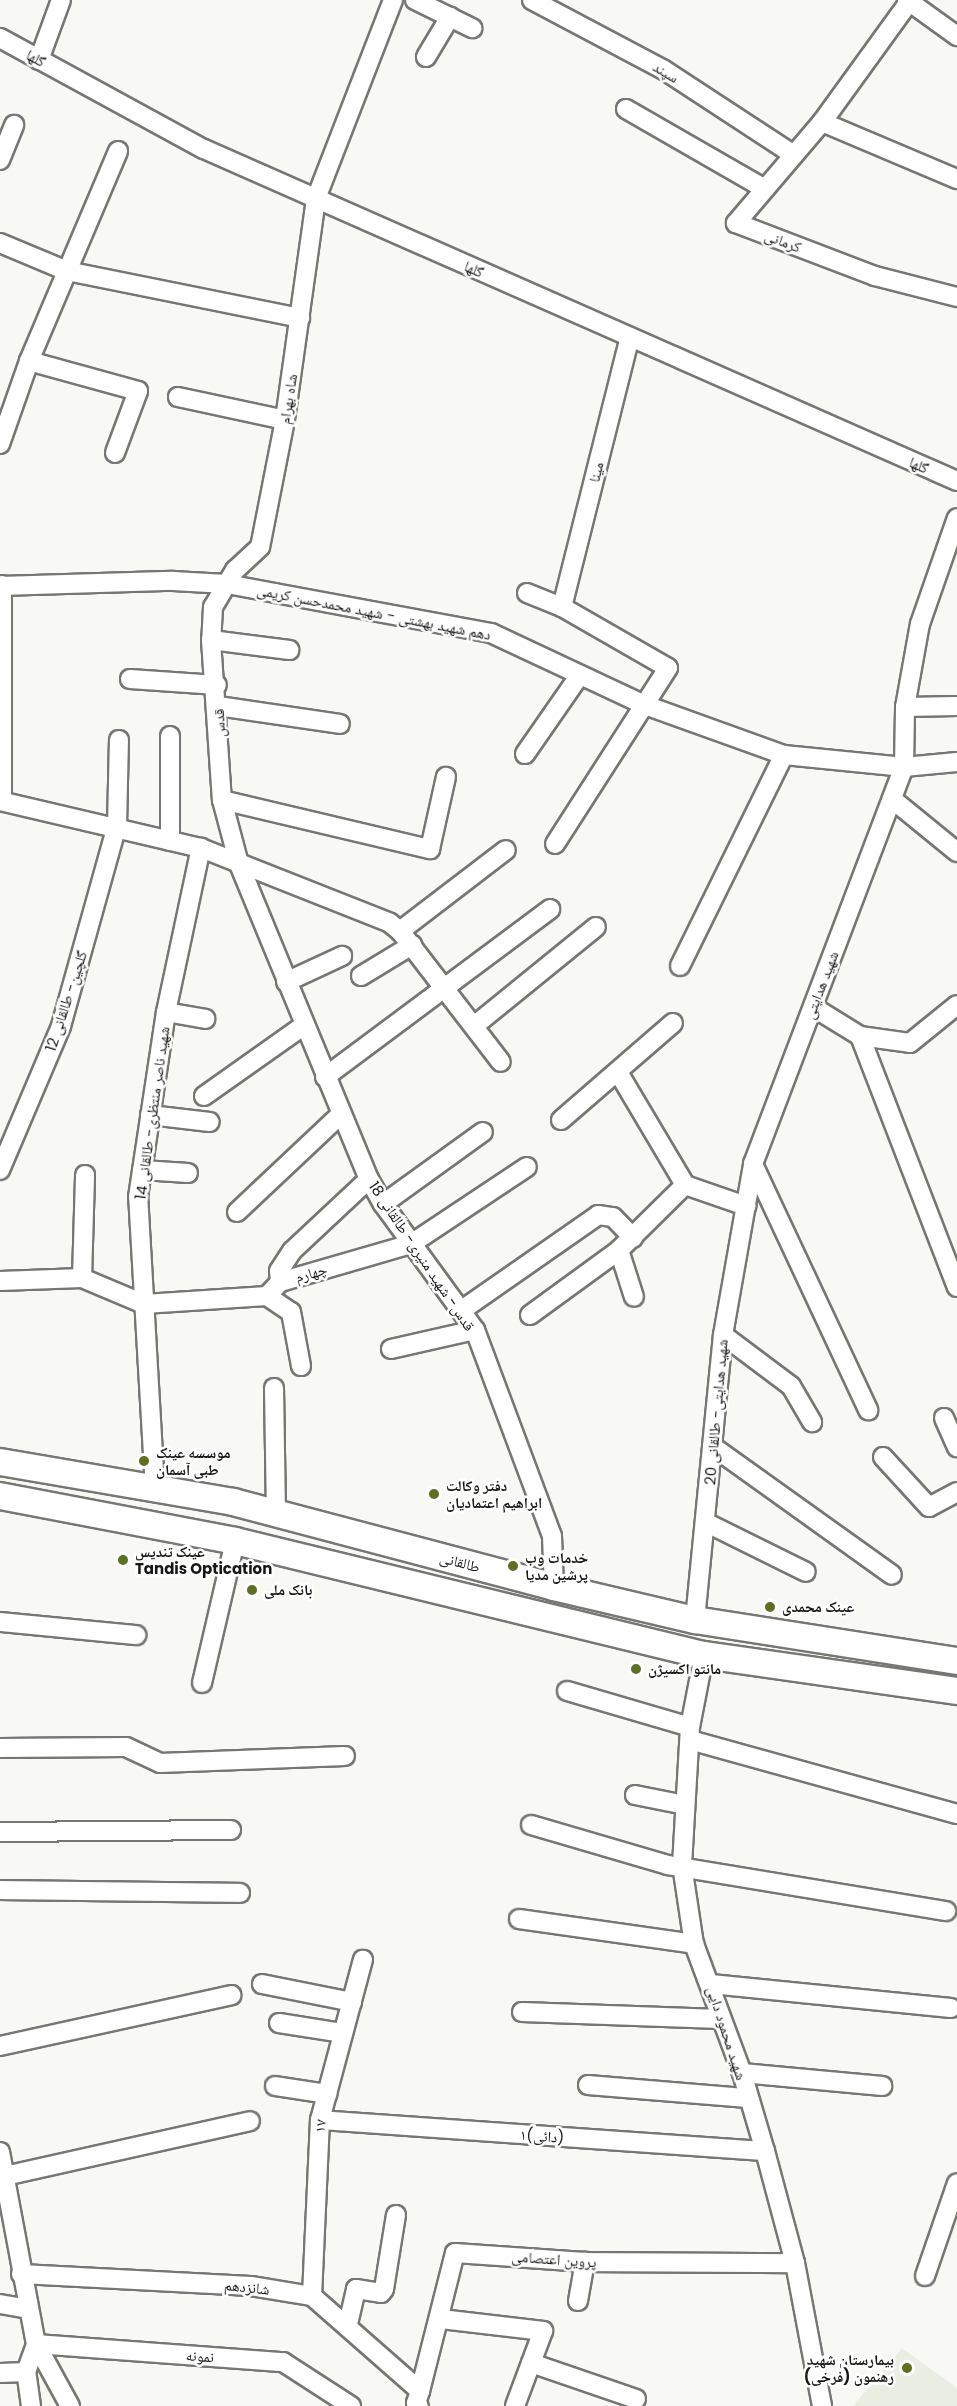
<!DOCTYPE html>
<meta charset="utf-8">
<style>
body{margin:0}
#map{position:relative;width:957px;height:2406px;overflow:hidden;background:#f8f9f5;font-family:Poppins,"Noto Naskh Arabic",sans-serif}
div>[style]{position:absolute}
.built>*{inset:0;background:#eaeee2}
.roads{filter:drop-shadow(2px 0 #767773) drop-shadow(-2px 0 #767773) drop-shadow(0 2px #767773) drop-shadow(0 -2px #767773)}
.street>*{height:18px;margin:-9px;padding:0 9px;transform-origin:9px;border-radius:9px;background:#fff}
.secondary>*{height:26px;margin:-13px;padding:0 13px;transform-origin:13px;border-radius:13px;background:#fff}
.dots>*{width:16px;height:16px;translate:-50% -50%;box-sizing:border-box;border:3px solid #fff;border-radius:50%}
span{translate:-50% -50%;white-space:nowrap;text-align:center;line-height:1.15;-webkit-text-stroke:5px #fff;paint-order:stroke}
.street-label{font-size:15px;color:#171716}
.poi-label{font-size:15px;color:#171716;font-weight:700}
.left{translate:0 -50%;text-align:left}
.right{translate:-100% -50%;text-align:right}
</style>
<div id="map">
<div class="built">
<i style="clip-path:polygon(902px 2348px,957px 2388px,957px 2406px,853px 2406px)"></i>
</div>
<div class="roads">
<div class="street">
<i style="left:393px;top:0;width:213px;rotate:111.2deg"></i>
<i style="left:316px;top:199px;width:223px;rotate:98deg"></i>
<i style="left:285px;top:420px;width:129px;rotate:101.1deg"></i>
<i style="left:260px;top:547px;width:34px;rotate:137deg"></i>
<i style="left:235px;top:570px;width:43px;rotate:120.7deg"></i>
<i style="left:213px;top:607px;width:33px;rotate:93deg"></i>
<i style="left:211px;top:640px;width:160px;rotate:86.1deg"></i>
<i style="left:222px;top:800px;width:66px;rotate:75.1deg"></i>
<i style="left:239px;top:864px;width:341px;rotate:67.6deg"></i>
<i style="left:369px;top:1179px;width:29px;rotate:61deg"></i>
<i style="left:383px;top:1204px;width:156px;rotate:53.9deg"></i>
<i style="left:475px;top:1330px;width:220px;rotate:69.5deg"></i>
<i style="left:552px;top:1536px;width:51px;rotate:87.8deg"></i>
<i style="left:415px;top:0;width:64px;rotate:26.2deg"></i>
<i style="left:532px;top:0;width:149px;rotate:27.9deg"></i>
<i style="left:664px;top:70px;width:155px;rotate:33.2deg"></i>
<i style="left:907px;top:0;width:62px;rotate:35.8deg"></i>
<i style="left:909px;top:2px;width:148px;rotate:125.9deg"></i>
<i style="left:822px;top:122px;width:133px;rotate:130.4deg"></i>
<i style="left:736px;top:223px;width:149px;rotate:20.9deg"></i>
<i style="left:875px;top:276px;width:85px;rotate:14.4deg"></i>
<i style="left:0;top:38px;width:232px;rotate:28.6deg"></i>
<i style="left:204px;top:149px;width:823px;rotate:23.79deg"></i>
<i style="left:426px;top:57px;width:47px;rotate:-59deg"></i>
<i style="left:39px;top:60px;width:64px;rotate:-69.9deg"></i>
<i style="left:626px;top:109px;width:160px;rotate:29.9deg"></i>
<i style="left:822px;top:122px;width:147px;rotate:22.9deg"></i>
<i style="left:0;top:160px;width:38px;rotate:-68deg"></i>
<i style="left:0;top:243px;width:73px;rotate:22.7deg"></i>
<i style="left:67px;top:271px;width:238px;rotate:11.4deg"></i>
<i style="left:29px;top:361px;width:113px;rotate:15.4deg"></i>
<i style="left:138px;top:391px;width:66px;rotate:110.4deg"></i>
<i style="left:178px;top:397px;width:109px;rotate:12.1deg"></i>
<i style="left:0;top:444px;width:88px;rotate:-70.7deg"></i>
<i style="left:29px;top:361px;width:228px;rotate:-67deg"></i>
<i style="left:0;top:586px;width:173px;rotate:-1.7deg"></i>
<i style="left:173px;top:581px;width:54px;rotate:3.2deg"></i>
<i style="left:227px;top:584px;width:49px;rotate:10.6deg"></i>
<i style="left:275px;top:593px;width:220px;rotate:10.5deg"></i>
<i style="left:491px;top:633px;width:170px;rotate:25.1deg"></i>
<i style="left:645px;top:705px;width:148px;rotate:19.8deg"></i>
<i style="left:784px;top:755px;width:121px;rotate:5.7deg"></i>
<i style="left:904px;top:767px;width:53px;rotate:-5.4deg"></i>
<i style="left:527px;top:593px;width:38px;rotate:22deg"></i>
<i style="left:562px;top:607px;width:122px;rotate:29.9deg"></i>
<i style="left:668px;top:668px;width:209px;rotate:122.7deg"></i>
<i style="left:562px;top:607px;width:278px;rotate:-75.9deg"></i>
<i style="left:211px;top:640px;width:79px;rotate:7.3deg"></i>
<i style="left:130px;top:679px;width:87px;rotate:3.9deg"></i>
<i style="left:218px;top:706px;width:123px;rotate:8.4deg"></i>
<i style="left:905px;top:707px;width:52px;rotate:-1.1deg"></i>
<i style="left:525px;top:754px;width:96px;rotate:-55.2deg"></i>
<i style="left:892px;top:799px;width:84px;rotate:39.2deg"></i>
<i style="left:222px;top:800px;width:214px;rotate:13.3deg"></i>
<i style="left:430px;top:849px;width:74px;rotate:-77.5deg"></i>
<i style="left:0;top:801px;width:206px;rotate:13.2deg"></i>
<i style="left:201px;top:848px;width:203px;rotate:21.6deg"></i>
<i style="left:390px;top:923px;width:13px;rotate:39deg"></i>
<i style="left:400px;top:931px;width:165px;rotate:52.4deg"></i>
<i style="left:2px;top:801px;width:216px;rotate:-90deg"></i>
<i style="left:170px;top:841px;width:105px;rotate:-90deg"></i>
<i style="left:400px;top:931px;width:133px;rotate:-37.4deg"></i>
<i style="left:680px;top:966px;width:235px;rotate:-63.8deg"></i>
<i style="left:361px;top:976px;width:60px;rotate:-31.3deg"></i>
<i style="left:286px;top:982px;width:62px;rotate:-24.9deg"></i>
<i style="left:813px;top:1007px;width:55px;rotate:31.7deg"></i>
<i style="left:860px;top:1036px;width:50px;rotate:8deg"></i>
<i style="left:910px;top:1043px;width:60px;rotate:-39deg"></i>
<i style="left:166px;top:1012px;width:40px;rotate:10deg"></i>
<i style="left:474px;top:1026px;width:157px;rotate:-39.1deg"></i>
<i style="left:860px;top:1036px;width:269px;rotate:68.9deg"></i>
<i style="left:618px;top:1072px;width:131px;rotate:59.3deg"></i>
<i style="left:325px;top:1077px;width:281px;rotate:-36.7deg"></i>
<i style="left:204px;top:1096px;width:121px;rotate:-35.3deg"></i>
<i style="left:150px;top:1115px;width:60px;rotate:6.7deg"></i>
<i style="left:561px;top:1120px;width:148px;rotate:-40.9deg"></i>
<i style="left:753px;top:1164px;width:272px;rotate:64.9deg"></i>
<i style="left:0;top:1170px;width:156px;rotate:-67deg"></i>
<i style="left:61px;top:1026px;width:208px;rotate:-74.4deg"></i>
<i style="left:117px;top:826px;width:86px;rotate:-88.7deg"></i>
<i style="left:142px;top:1170px;width:46px;rotate:3.7deg"></i>
<i style="left:383px;top:1204px;width:123px;rotate:-35.8deg"></i>
<i style="left:237px;top:1212px;width:143px;rotate:-43.3deg"></i>
<i style="left:619px;top:1250px;width:49px;rotate:72.3deg"></i>
<i style="left:82px;top:1278px;width:103px;rotate:-88.3deg"></i>
<i style="left:0;top:1281px;width:82px;rotate:-2.1deg"></i>
<i style="left:82px;top:1278px;width:67px;rotate:22.8deg"></i>
<i style="left:144px;top:1304px;width:123px;rotate:-3.7deg"></i>
<i style="left:267px;top:1296px;width:19px;rotate:-47deg"></i>
<i style="left:280px;top:1282px;width:136px;rotate:-16.2deg"></i>
<i style="left:411px;top:1244px;width:139px;rotate:-33.6deg"></i>
<i style="left:280px;top:1282px;width:11px;rotate:-95deg"></i>
<i style="left:279px;top:1271px;width:24px;rotate:-57deg"></i>
<i style="left:292px;top:1251px;width:105px;rotate:-43.1deg"></i>
<i style="left:267px;top:1296px;width:29px;rotate:34deg"></i>
<i style="left:291px;top:1312px;width:55px;rotate:79.5deg"></i>
<i style="left:462px;top:1310px;width:166px;rotate:-34.9deg"></i>
<i style="left:598px;top:1215px;width:15px;rotate:8deg"></i>
<i style="left:613px;top:1217px;width:29px;rotate:46deg"></i>
<i style="left:530px;top:1315px;width:110px;rotate:-36.1deg"></i>
<i style="left:619px;top:1250px;width:93px;rotate:-44.6deg"></i>
<i style="left:685px;top:1185px;width:65px;rotate:19deg"></i>
<i style="left:723px;top:1335px;width:85px;rotate:36.9deg"></i>
<i style="left:791px;top:1386px;width:42px;rotate:59.7deg"></i>
<i style="left:391px;top:1349px;width:86px;rotate:-12.7deg"></i>
<i style="left:274px;top:1388px;width:124px;rotate:89.1deg"></i>
<i style="left:944px;top:1418px;width:32px;rotate:66deg"></i>
<i style="left:712px;top:1446px;width:221px;rotate:35.6deg"></i>
<i style="left:883px;top:1457px;width:68px;rotate:47.4deg"></i>
<i style="left:929px;top:1507px;width:32px;rotate:-28deg"></i>
<i style="left:155px;top:1489px;width:292px;rotate:-93.3deg"></i>
<i style="left:138px;top:1197px;width:187px;rotate:-81.4deg"></i>
<i style="left:166px;top:1012px;width:168px;rotate:-78deg"></i>
<i style="left:707px;top:1523px;width:110px;rotate:26.3deg"></i>
<i style="left:695px;top:1620px;width:286px;rotate:-84.4deg"></i>
<i style="left:723px;top:1335px;width:174px;rotate:-80deg"></i>
<i style="left:753px;top:1164px;width:425px;rotate:-69.2deg"></i>
<i style="left:904px;top:767px;width:60px;rotate:-89deg"></i>
<i style="left:905px;top:707px;width:84px;rotate:-79.8deg"></i>
<i style="left:920px;top:624px;width:112px;rotate:-70.8deg"></i>
<i style="left:0;top:1622px;width:137px;rotate:5.5deg"></i>
<i style="left:704px;top:1655px;width:73px;rotate:101deg"></i>
<i style="left:690px;top:1727px;width:138px;rotate:93.3deg"></i>
<i style="left:682px;top:1865px;width:80px;rotate:81.4deg"></i>
<i style="left:694px;top:1944px;width:138px;rotate:69.6deg"></i>
<i style="left:742px;top:2073px;width:81px;rotate:73.6deg"></i>
<i style="left:765px;top:2151px;width:116px;rotate:75deg"></i>
<i style="left:795px;top:2263px;width:146px;rotate:79.3deg"></i>
<i style="left:202px;top:1683px;width:146px;rotate:-76.9deg"></i>
<i style="left:567px;top:1691px;width:128px;rotate:16.3deg"></i>
<i style="left:690px;top:1740px;width:277px;rotate:15.5deg"></i>
<i style="left:0;top:1748px;width:126px;rotate:-0.5deg"></i>
<i style="left:126px;top:1747px;width:38px;rotate:25deg"></i>
<i style="left:160px;top:1763px;width:185px;rotate:-2.2deg"></i>
<i style="left:635px;top:1795px;width:51px;rotate:11.3deg"></i>
<i style="left:531px;top:1825px;width:143px;rotate:16.3deg"></i>
<i style="left:668px;top:1865px;width:282px;rotate:9.4deg"></i>
<i style="left:0;top:1832px;width:231px;rotate:-0.5deg"></i>
<i style="left:0;top:1890px;width:240px;rotate:0.7deg"></i>
<i style="left:519px;top:1919px;width:177px;rotate:8.1deg"></i>
<i style="left:262px;top:1984px;width:92px;rotate:11.3deg"></i>
<i style="left:711px;top:1984px;width:241px;rotate:5.7deg"></i>
<i style="left:522px;top:2012px;width:198px;rotate:2deg"></i>
<i style="left:279px;top:2023px;width:65px;rotate:8.9deg"></i>
<i style="left:0;top:2046px;width:237px;rotate:-12.4deg"></i>
<i style="left:742px;top:2073px;width:141px;rotate:5.3deg"></i>
<i style="left:588px;top:2085px;width:160px;rotate:4.7deg"></i>
<i style="left:275px;top:2086px;width:53px;rotate:8.7deg"></i>
<i style="left:320px;top:2120px;width:446px;rotate:4deg"></i>
<i style="left:0;top:2152px;width:195px;rotate:79.4deg"></i>
<i style="left:36px;top:2344px;width:71px;rotate:61.3deg"></i>
<i style="left:0;top:2177px;width:256px;rotate:-12.6deg"></i>
<i style="left:21px;top:2274px;width:230px;rotate:3deg"></i>
<i style="left:251px;top:2286px;width:62px;rotate:9.3deg"></i>
<i style="left:312px;top:2296px;width:144px;rotate:41.3deg"></i>
<i style="left:420px;top:2391px;width:13px;rotate:108deg"></i>
<i style="left:416px;top:2403px;width:4px;rotate:45deg"></i>
<i style="left:925px;top:2276px;width:98px;rotate:-71deg"></i>
<i style="left:312px;top:2296px;width:176px;rotate:-87.4deg"></i>
<i style="left:320px;top:2120px;width:166px;rotate:-75deg"></i>
<i style="left:578px;top:2301px;width:40px;rotate:-80deg"></i>
<i style="left:0;top:2304px;width:27px;rotate:10deg"></i>
<i style="left:441px;top:2319px;width:103px;rotate:6.7deg"></i>
<i style="left:543px;top:2331px;width:80px;rotate:110.5deg"></i>
<i style="left:348px;top:2324px;width:36px;rotate:-77deg"></i>
<i style="left:356px;top:2289px;width:25px;rotate:9deg"></i>
<i style="left:381px;top:2293px;width:5px;rotate:-53deg"></i>
<i style="left:384px;top:2289px;width:75px;rotate:-80.8deg"></i>
<i style="left:36px;top:2344px;width:248px;rotate:4.2deg"></i>
<i style="left:283px;top:2362px;width:81px;rotate:32.9deg"></i>
<i style="left:531px;top:2363px;width:111px;rotate:18.9deg"></i>
<i style="left:0;top:2373px;width:26px;rotate:-2deg"></i>
<i style="left:420px;top:2391px;width:142px;rotate:-75.8deg"></i>
<i style="left:455px;top:2253px;width:130px;rotate:4deg"></i>
<i style="left:585px;top:2262px;width:210px;rotate:0.3deg"></i>
<i style="left:31px;top:2406px;width:34px;rotate:-98deg"></i>
<i style="left:26px;top:2372px;width:30px;rotate:-70deg"></i>
</div>
<div class="secondary">
<i style="left:0;top:1462px;width:236px;rotate:9.7deg"></i>
<i style="left:233px;top:1502px;width:332px;rotate:14.8deg"></i>
<i style="left:554px;top:1587px;width:145px;rotate:13.2deg"></i>
<i style="left:695px;top:1620px;width:265px;rotate:8.9deg"></i>
<i style="left:0;top:1496px;width:239px;rotate:10.8deg"></i>
<i style="left:235px;top:1541px;width:483px;rotate:13.7deg"></i>
<i style="left:704px;top:1655px;width:256px;rotate:8.1deg"></i>
</div>
</div>
<div class="dots">
<i style="left:144px;top:1461px;background:#5c701f"></i>
<i style="left:434px;top:1494px;background:#5c701f"></i>
<i style="left:123px;top:1560px;background:#5c701f"></i>
<i style="left:513px;top:1566px;background:#5c701f"></i>
<i style="left:252px;top:1590px;background:#5c701f"></i>
<i style="left:770px;top:1607px;background:#5c701f"></i>
<i style="left:636px;top:1669px;background:#5c701f"></i>
<i style="left:907px;top:2368px;background:#5c701f"></i>
</div>
<div class="street-label">
<span style="left:36px;top:58px;rotate:29deg">گلها</span>
<span style="left:666px;top:72px;rotate:31deg">سپند</span>
<span style="left:783px;top:241px;rotate:21deg">کرمانی</span>
<span style="left:474px;top:269px;rotate:24deg">گلها</span>
<span style="left:288px;top:399px;rotate:-81deg">شاه بهرام</span>
<span style="left:919px;top:465px;rotate:24deg">گلها</span>
<span style="left:596px;top:472px;rotate:-76deg">مینا</span>
<span style="left:374px;top:612px;rotate:11deg">دهم شهید بهشتی - شهید محمدحسن کریمی</span>
<span style="left:219px;top:723px;rotate:-92deg">قدس</span>
<span style="left:821px;top:985px;rotate:-69deg">شهید هدایتی</span>
<span style="left:66px;top:1001px;rotate:-72deg">گلچین- طالقانی 12</span>
<span style="left:152px;top:1113px;rotate:-82deg">شهید ناصر منتظری- طالقانی 14</span>
<span style="left:422px;top:1256px;rotate:56deg">قدس- شهید منیری- طالقانی 18</span>
<span style="left:311px;top:1273px;rotate:-16deg">چهارم</span>
<span style="left:716px;top:1412px;rotate:-85deg">شهید هدایتی- طالقانی 20</span>
<span style="left:460px;top:1562px;rotate:15deg">طالقانی</span>
<span style="left:727px;top:2033px;rotate:72deg">شهید محمود دایی</span>
<span style="left:320px;top:2126px;rotate:-84deg">۱۷</span>
<span style="left:542px;top:2136px;rotate:4deg">۱(دائی)</span>
<span style="left:554px;top:2259px;rotate:4deg">پروین اعتصامی</span>
<span style="left:247px;top:2287px;rotate:6deg">شانزدهم</span>
<span style="left:200px;top:2356px;rotate:4deg">نمونه</span>
</div>
<div class="poi-label">
<span class="left" style="left:156px;top:1461px">موسسه عینک<br>طبی آسمان</span>
<span class="left" style="left:446px;top:1494px">دفتر وکالت<br>ابراهیم اعتمادیان</span>
<span class="left" style="left:135px;top:1560px">عینک تندیس<br>Tandis Optication</span>
<span class="left" style="left:525px;top:1566px">خدمات وب<br>پرشین مدیا</span>
<span class="left" style="left:264px;top:1590px">بانک ملی</span>
<span class="left" style="left:782px;top:1607px">عینک محمدی</span>
<span class="left" style="left:648px;top:1669px">مانتو اكسيژن</span>
<span class="right" style="left:894px;top:2368px">بیمارستان شهید<br>رهنمون (فرخی)</span>
</div>
</div>
